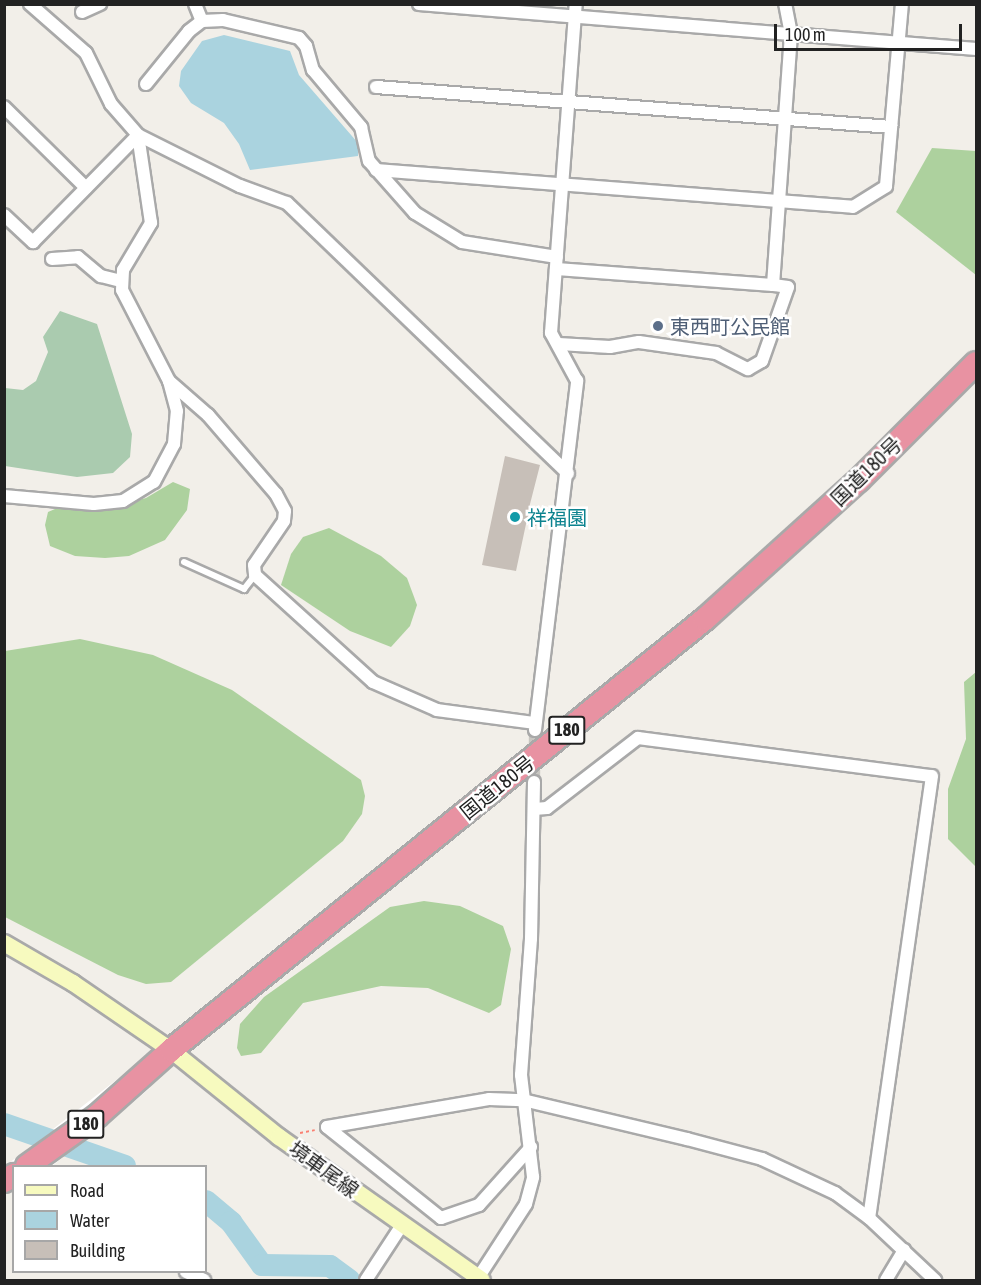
<!DOCTYPE html>
<meta charset="utf-8">
<style>
body{margin:0}
#map{position:relative;width:981px;height:1285px;overflow:hidden;background:#f2efe9;font-family:"Asap Condensed","Noto Sans JP",sans-serif}
div>[style]{position:absolute}
.forest>*{inset:0;background:#add19e}
.cemetery>*{inset:0;background:#aacbaf}
.water>*{inset:0;background:#aad3df}
.pier>*{inset:0;background:#fff}
.river>*{height:22px;margin:-11px;padding:0 11px;transform-origin:11px;border-radius:11px;background:#aad3df}
.building>*{inset:0;background:#c7bfb8}
.street-tunnel>*{height:12px;margin-top:-6px;transform-origin:0;background:repeating-linear-gradient(90deg,#c8c6c1 0 12px,transparent 0 18px)}
.path>*{height:2px;margin-top:-1px;transform-origin:0;background:repeating-linear-gradient(90deg,#fa8072 0 3px,transparent 0 6px)}
.roads{filter:drop-shadow(2px 0 #a9a9a9) drop-shadow(-2px 0 #a9a9a9) drop-shadow(0 2px #a9a9a9) drop-shadow(0 -2px #a9a9a9)}
.lane>*{height:6px;margin:-3px;padding:0 3px;transform-origin:3px;border-radius:3px;background:#fff}
.street>*{height:12px;margin:-6px;padding:0 6px;transform-origin:6px;border-radius:6px;background:#fff}
.secondary>*{height:16px;margin:-8px;padding:0 8px;transform-origin:8px;border-radius:8px;background:#f7fabf}
.highway>*{height:22px;margin:-11px;padding:0 11px;transform-origin:11px;border-radius:11px;background:#e892a2}
.dots>*{width:16px;height:16px;translate:-50% -50%;box-sizing:border-box;border:3px solid #fff;border-radius:50%}
span{translate:-50% -50%;white-space:nowrap;text-align:center;line-height:1.15;-webkit-text-stroke:5px #fff;paint-order:stroke}
.shield-label span{padding:2px 4px;background:#fff;border:2px solid;border-radius:4px;-webkit-text-stroke-width:0}
.shield-label{font-size:18px;color:#222;font-weight:700}
.service-label{font-size:20px;color:#4e5e75}
.left{translate:0 -50%;text-align:left}
.street-label{font-size:20px;color:#222}
.culture-label{font-size:20px;color:#0d838f}
.frame{position:absolute;inset:0;border:6px solid #222;pointer-events:none}
.legend{position:absolute;left:12px;top:1165px;width:195px;height:108px;box-sizing:border-box;background:#fff;border:2px solid #a7a7a7;margin:0;padding:8px 10px;list-style:none;font-size:18px;color:#222}
.legend li{display:flex;align-items:center;gap:12px;height:30px}
.legend b{width:30px;border:2px solid #a7a7a7}
.scale{position:absolute;left:774px;top:24px;width:188px;height:27px;box-sizing:border-box;border:3px solid #222;border-top:0;padding-left:8px;font-size:18px;line-height:21px;white-space:nowrap;color:#222;-webkit-text-stroke:4px #fff;paint-order:stroke}
</style>
<div id="map">
<div class="forest">
<i style="clip-path:polygon(932px 148px,976px 151px,976px 275px,896px 212px)"></i>
<i style="clip-path:polygon(173px 482px,190px 489px,187px 510px,165px 540px,129px 556px,105px 558px,75px 556px,50px 546px,45px 525px,48px 512px,62px 506px,101px 510px,146px 498px)"></i>
<i style="clip-path:polygon(329px 528px,381px 556px,407px 578px,417px 605px,410px 626px,391px 647px,350px 631px,281px 585px,291px 554px,303px 537px)"></i>
<i style="clip-path:polygon(80px 639px,153px 655px,232px 690px,361px 780px,365px 796px,362px 814px,343px 841px,171px 982px,146px 984px,118px 975px,5px 917px,5px 651px)"></i>
<i style="clip-path:polygon(976px 672px,976px 867px,948px 839px,948px 789px,966px 739px,964px 682px)"></i>
<i style="clip-path:polygon(424px 901px,460px 906px,503px 926px,511px 949px,501px 1005px,489px 1013px,428px 988px,381px 986px,303px 1003px,261px 1053px,241px 1056px,237px 1048px,240px 1024px,264px 997px,390px 907px)"></i>
</div>
<div class="cemetery">
<i style="clip-path:polygon(60px 311px,97px 324px,132px 434px,130px 457px,113px 473px,77px 477px,5px 466px,5px 388px,23px 390px,36px 381px,48px 352px,43px 337px)"></i>
</div>
<div class="water">
<i style="clip-path:polygon(224px 35px,290px 51px,299px 75px,358px 143px,358px 156px,250px 170px,239px 144px,224px 123px,191px 103px,179px 86px,181px 71px,202px 41px)"></i>
</div>
<div class="pier">
<i style="clip-path:polygon(133px 1067px,150px 1088px,129px 1106px,52px 1166px,14px 1166px,5px 1175px,4px 1167px)"></i>
</div>
<div class="river">
<i style="left:4px;top:1124px;width:128px;rotate:19.1deg"></i>
<i style="left:206px;top:1201px;width:33px;rotate:40deg"></i>
<i style="left:231px;top:1222px;width:53px;rotate:54.2deg"></i>
<i style="left:262px;top:1265px;width:68px;rotate:0.8deg"></i>
<i style="left:330px;top:1266px;width:24px;rotate:36deg"></i>
</div>
<div class="building">
<i style="clip-path:polygon(505px 456px,540px 465px,529px 508px,540px 511px,536px 526px,526px 524px,516px 571px,482px 565px)"></i>
</div>
<div class="street-tunnel">
<i style="left:534px;top:782px;width:52px;rotate:-88.9deg"></i>
</div>
<div class="path">
<i style="left:300px;top:1133px;width:15px;rotate:-11deg"></i>
</div>
<div class="roads">
<div class="lane">
<i style="left:184px;top:562px;width:66px;rotate:24.2deg"></i>
<i style="left:244px;top:589px;width:18px;rotate:-52deg"></i>
</div>
<div class="street">
<i style="left:30px;top:4px;width:74px;rotate:41.2deg"></i>
<i style="left:86px;top:53px;width:57px;rotate:63.9deg"></i>
<i style="left:111px;top:104px;width:41px;rotate:48.9deg"></i>
<i style="left:138px;top:135px;width:114px;rotate:26.6deg"></i>
<i style="left:240px;top:186px;width:50px;rotate:19.9deg"></i>
<i style="left:287px;top:203px;width:390px;rotate:43.9deg"></i>
<i style="left:195px;top:4px;width:18px;rotate:68deg"></i>
<i style="left:419px;top:4px;width:559px;rotate:4.62deg"></i>
<i style="left:82px;top:12px;width:20px;rotate:-24deg"></i>
<i style="left:146px;top:84px;width:68px;rotate:-50.9deg"></i>
<i style="left:189px;top:31px;width:16px;rotate:-38deg"></i>
<i style="left:202px;top:21px;width:21px;rotate:-3deg"></i>
<i style="left:223px;top:20px;width:78px;rotate:13.3deg"></i>
<i style="left:299px;top:38px;width:11px;rotate:49deg"></i>
<i style="left:306px;top:46px;width:25px;rotate:74deg"></i>
<i style="left:313px;top:70px;width:75px;rotate:49.9deg"></i>
<i style="left:361px;top:127px;width:35px;rotate:77deg"></i>
<i style="left:369px;top:161px;width:69px;rotate:48.5deg"></i>
<i style="left:415px;top:213px;width:55px;rotate:31.7deg"></i>
<i style="left:462px;top:242px;width:96px;rotate:9deg"></i>
<i style="left:376px;top:87px;width:517px;rotate:4.44deg"></i>
<i style="left:4px;top:107px;width:115px;rotate:44.6deg"></i>
<i style="left:376px;top:170px;width:478px;rotate:4.4deg"></i>
<i style="left:853px;top:207px;width:39px;rotate:-32deg"></i>
<i style="left:886px;top:186px;width:183px;rotate:-85deg"></i>
<i style="left:4px;top:215px;width:40px;rotate:43deg"></i>
<i style="left:33px;top:242px;width:150px;rotate:-45.5deg"></i>
<i style="left:52px;top:259px;width:26px;rotate:-4deg"></i>
<i style="left:78px;top:257px;width:30px;rotate:40deg"></i>
<i style="left:101px;top:276px;width:21px;rotate:14deg"></i>
<i style="left:556px;top:269px;width:218px;rotate:4.2deg"></i>
<i style="left:559px;top:344px;width:51px;rotate:3.4deg"></i>
<i style="left:610px;top:347px;width:29px;rotate:-10deg"></i>
<i style="left:639px;top:342px;width:78px;rotate:8.1deg"></i>
<i style="left:716px;top:353px;width:36px;rotate:27deg"></i>
<i style="left:748px;top:369px;width:16px;rotate:-30deg"></i>
<i style="left:762px;top:361px;width:78px;rotate:-70.6deg"></i>
<i style="left:788px;top:287px;width:15px;rotate:-172deg"></i>
<i style="left:773px;top:285px;width:252px;rotate:-85.9deg"></i>
<i style="left:791px;top:34px;width:31px;rotate:-101deg"></i>
<i style="left:169px;top:381px;width:52px;rotate:41.1deg"></i>
<i style="left:208px;top:415px;width:104px;rotate:49.3deg"></i>
<i style="left:276px;top:494px;width:19px;rotate:62deg"></i>
<i style="left:285px;top:511px;width:10px;rotate:96deg"></i>
<i style="left:284px;top:521px;width:53px;rotate:124.3deg"></i>
<i style="left:254px;top:565px;width:10px;rotate:84deg"></i>
<i style="left:255px;top:575px;width:159px;rotate:42.2deg"></i>
<i style="left:373px;top:682px;width:70px;rotate:23.6deg"></i>
<i style="left:437px;top:710px;width:99px;rotate:7.6deg"></i>
<i style="left:4px;top:496px;width:90px;rotate:5.1deg"></i>
<i style="left:94px;top:504px;width:29px;rotate:-6deg"></i>
<i style="left:123px;top:501px;width:36px;rotate:-32deg"></i>
<i style="left:154px;top:482px;width:43px;rotate:-62.2deg"></i>
<i style="left:174px;top:444px;width:33px;rotate:-85deg"></i>
<i style="left:177px;top:411px;width:31px;rotate:-105deg"></i>
<i style="left:169px;top:381px;width:102px;rotate:-117.3deg"></i>
<i style="left:122px;top:290px;width:20px;rotate:-87deg"></i>
<i style="left:123px;top:270px;width:55px;rotate:-59.2deg"></i>
<i style="left:151px;top:223px;width:89px;rotate:-98.4deg"></i>
<i style="left:535px;top:730px;width:352px;rotate:-83.1deg"></i>
<i style="left:577px;top:381px;width:55px;rotate:-118.4deg"></i>
<i style="left:551px;top:333px;width:330px;rotate:-85.7deg"></i>
<i style="left:534px;top:809px;width:13px;rotate:-4deg"></i>
<i style="left:547px;top:808px;width:115px;rotate:-37.6deg"></i>
<i style="left:638px;top:738px;width:296px;rotate:7.4deg"></i>
<i style="left:932px;top:776px;width:446px;rotate:98.1deg"></i>
<i style="left:327px;top:1127px;width:164px;rotate:-9.8deg"></i>
<i style="left:489px;top:1099px;width:34px;rotate:2deg"></i>
<i style="left:523px;top:1100px;width:169px;rotate:13.4deg"></i>
<i style="left:687px;top:1139px;width:78px;rotate:14.9deg"></i>
<i style="left:762px;top:1159px;width:81px;rotate:25deg"></i>
<i style="left:835px;top:1193px;width:42px;rotate:36.3deg"></i>
<i style="left:869px;top:1218px;width:91px;rotate:43.2deg"></i>
<i style="left:327px;top:1127px;width:146px;rotate:38.6deg"></i>
<i style="left:441px;top:1218px;width:40px;rotate:-18.9deg"></i>
<i style="left:479px;top:1205px;width:78px;rotate:-48.1deg"></i>
<i style="left:186px;top:1272px;width:20px;rotate:24deg"></i>
<i style="left:478px;top:1278px;width:88px;rotate:-57deg"></i>
<i style="left:526px;top:1204px;width:28px;rotate:-75deg"></i>
<i style="left:533px;top:1177px;width:103px;rotate:-96.7deg"></i>
<i style="left:521px;top:1075px;width:136px;rotate:-85.8deg"></i>
<i style="left:531px;top:939px;width:157px;rotate:-88.9deg"></i>
<i style="left:366px;top:1280px;width:66px;rotate:-56.8deg"></i>
<i style="left:886px;top:1280px;width:35px;rotate:-59deg"></i>
</div>
<div class="secondary">
<i style="left:4px;top:943px;width:80px;rotate:30.1deg"></i>
<i style="left:73px;top:983px;width:119px;rotate:34.4deg"></i>
<i style="left:171px;top:1050px;width:139px;rotate:38.9deg"></i>
<i style="left:279px;top:1137px;width:248px;rotate:35.2deg"></i>
</div>
<div class="highway">
<i style="left:27px;top:1166px;width:86px;rotate:-35.5deg"></i>
<i style="left:97px;top:1116px;width:99px;rotate:-41.7deg"></i>
<i style="left:171px;top:1050px;width:686px;rotate:-38.91deg"></i>
<i style="left:705px;top:619px;width:207px;rotate:-42.1deg"></i>
<i style="left:859px;top:480px;width:165px;rotate:-45deg"></i>
<i style="left:4px;top:1181px;width:12px;rotate:-31deg"></i>
</div>
</div>
<div class="dots">
<i style="left:658px;top:326px;background:#5c6f8a"></i>
<i style="left:515px;top:517px;background:#0f9aa8"></i>
</div>
<div class="shield-label">
<span style="left:567px;top:730px">180</span>
<span style="left:86px;top:1124px">180</span>
</div>
<div class="service-label">
<span class="left" style="left:670px;top:326px">東西町公民館</span>
</div>
<div class="street-label">
<span style="left:866px;top:471px;rotate:-44deg">国道180号</span>
<span style="left:497px;top:787px;rotate:-39deg">国道180号</span>
<span style="left:324px;top:1169px;rotate:36deg">境車尾線</span>
</div>
<div class="culture-label">
<span class="left" style="left:527px;top:517px">祥福園</span>
</div>
<div class="frame"></div>
<ul class="legend">
<li><b style="height:8px;background:#f7fabf"></b>Road</li>
<li><b style="height:16px;background:#aad3df"></b>Water</li>
<li><b style="height:16px;background:#c7bfb8"></b>Building</li>
</ul>
<div class="scale">100 m</div>
</div>
